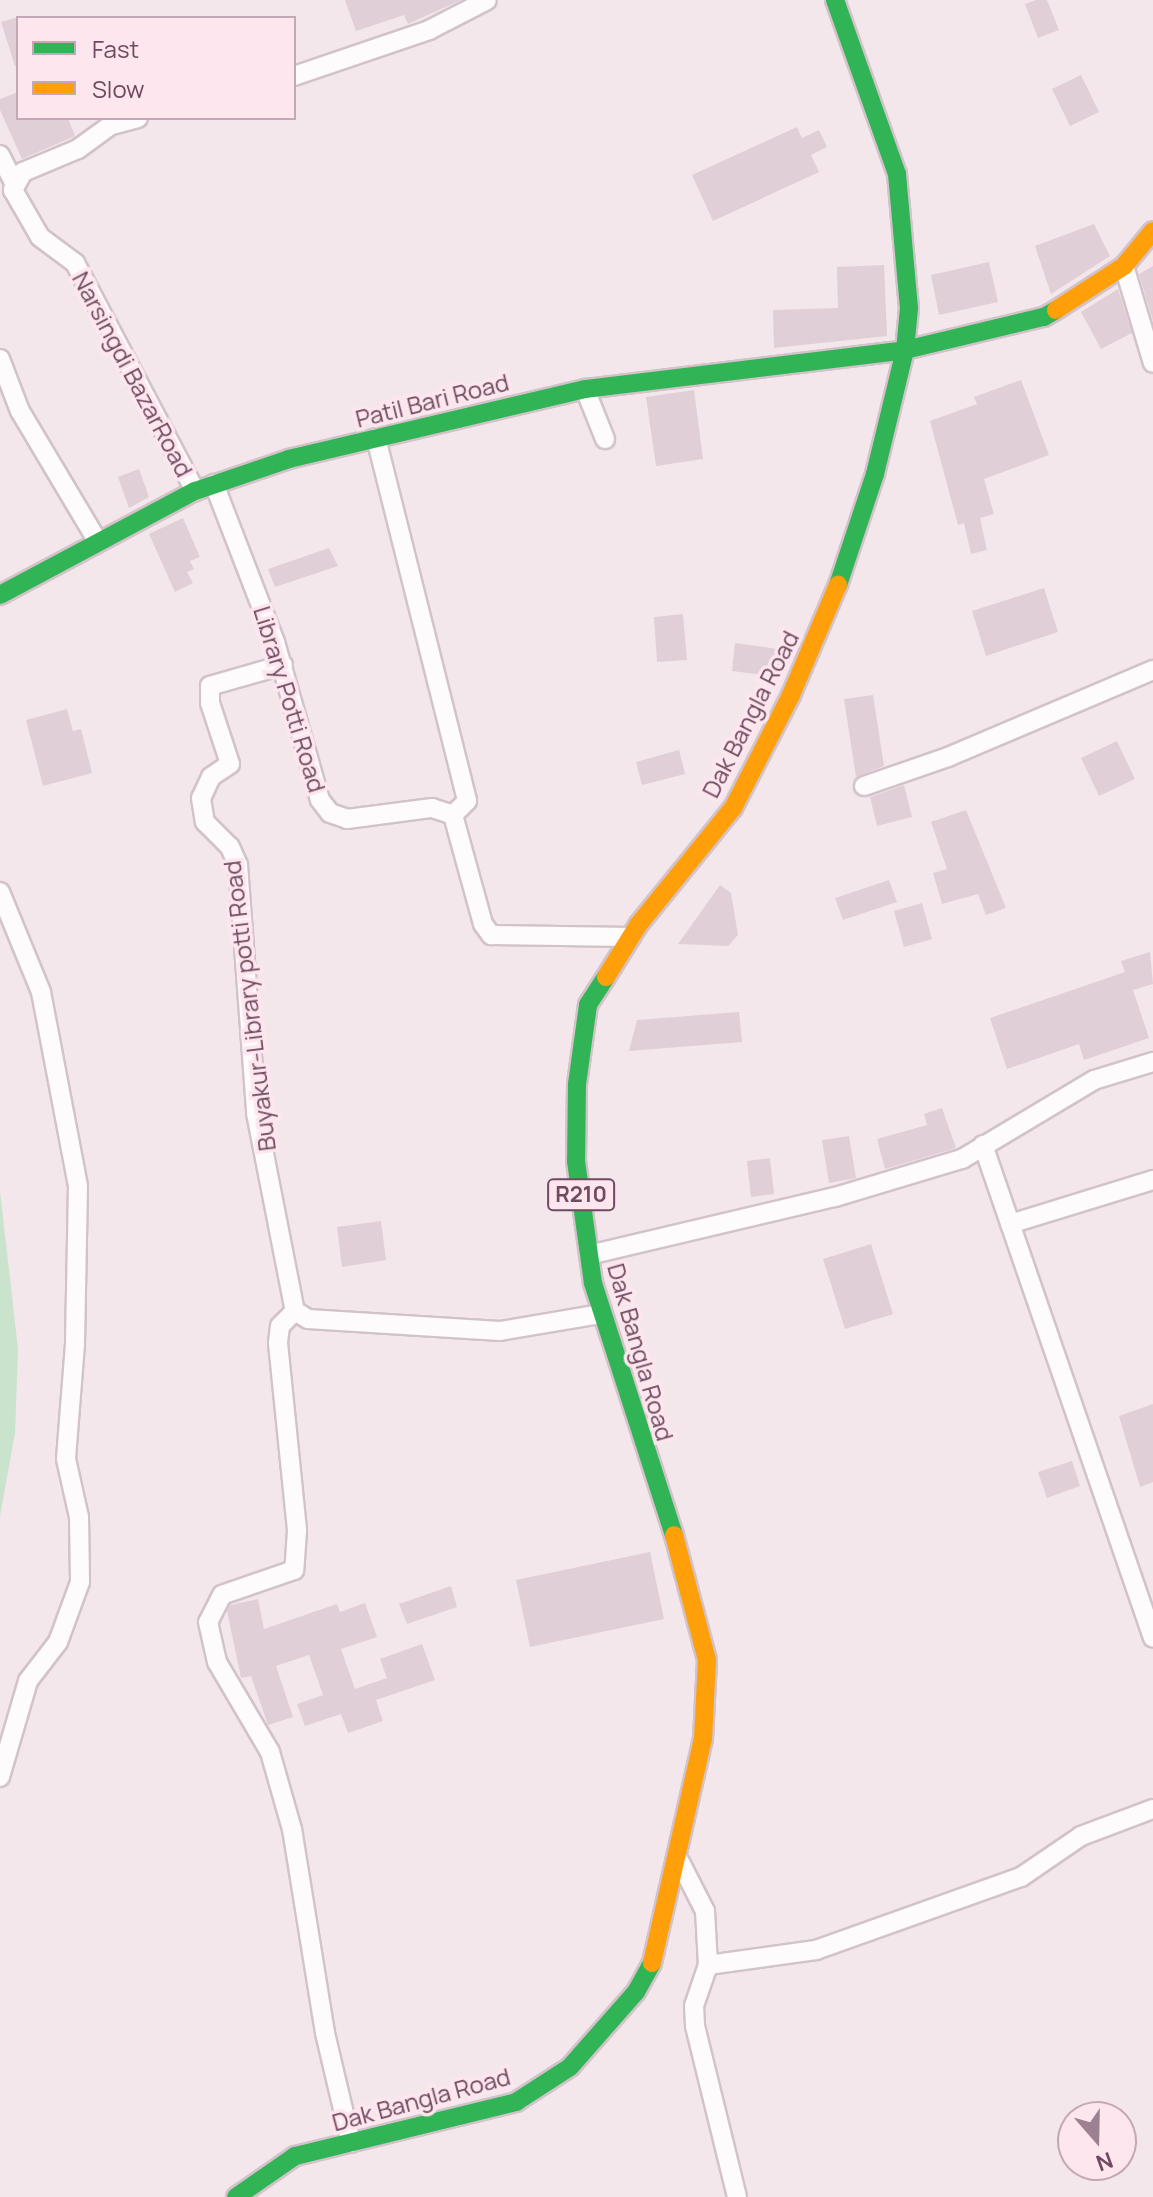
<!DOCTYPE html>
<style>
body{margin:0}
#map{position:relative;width:1153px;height:2197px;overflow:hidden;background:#f4e7eb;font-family:Manrope,sans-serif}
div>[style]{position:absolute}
.water>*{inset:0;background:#c9e3cc}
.building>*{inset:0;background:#e0cfd7}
.roads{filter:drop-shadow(2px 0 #d2c3ca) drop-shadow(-2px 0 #d2c3ca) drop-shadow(0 2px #d2c3ca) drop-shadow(0 -2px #d2c3ca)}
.street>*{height:18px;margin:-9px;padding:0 9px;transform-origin:9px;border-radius:9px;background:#fdfbfc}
.fast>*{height:18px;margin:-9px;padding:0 9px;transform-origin:9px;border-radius:9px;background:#30b455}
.slow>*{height:18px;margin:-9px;padding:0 9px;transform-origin:9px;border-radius:9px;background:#ff9f0a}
span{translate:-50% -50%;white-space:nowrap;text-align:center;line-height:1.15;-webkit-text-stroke:7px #fde6ee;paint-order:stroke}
.shield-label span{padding:2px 6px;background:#fde6ee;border:2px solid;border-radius:6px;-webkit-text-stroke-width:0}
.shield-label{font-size:22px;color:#6f4a60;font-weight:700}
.street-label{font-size:24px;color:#6f4a60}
.legend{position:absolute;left:16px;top:16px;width:280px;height:104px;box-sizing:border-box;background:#fde6ee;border:2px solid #c4a8b5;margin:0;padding:10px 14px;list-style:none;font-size:24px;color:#6f4a60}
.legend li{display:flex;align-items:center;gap:16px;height:40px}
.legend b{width:40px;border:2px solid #c4a8b5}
.north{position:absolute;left:1057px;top:2101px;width:80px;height:80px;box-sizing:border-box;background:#fde6ee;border:2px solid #c4a8b5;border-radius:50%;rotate:160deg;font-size:22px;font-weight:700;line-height:32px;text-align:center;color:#6f4a60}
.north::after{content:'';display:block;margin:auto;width:28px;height:36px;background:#9e8191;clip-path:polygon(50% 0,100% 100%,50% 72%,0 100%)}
</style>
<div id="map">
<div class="water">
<i style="clip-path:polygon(0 1191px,18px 1349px,15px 1433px,0 1516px)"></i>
</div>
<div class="building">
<i style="clip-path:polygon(345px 0,461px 0,408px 24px,404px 15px,356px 31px)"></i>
<i style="clip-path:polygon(1036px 0,1047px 0,1059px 30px,1038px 38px,1025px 4px)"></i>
<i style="clip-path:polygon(18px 17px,18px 65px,15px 66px,1px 22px)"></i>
<i style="clip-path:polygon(1081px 75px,1099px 112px,1070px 126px,1052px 89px)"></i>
<i style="clip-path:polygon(18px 92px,18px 118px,68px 118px,75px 136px,22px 159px,0 110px,0 99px)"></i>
<i style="clip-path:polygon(797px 127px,802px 138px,819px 130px,827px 147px,811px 155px,819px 172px,713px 221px,692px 175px)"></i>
<i style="clip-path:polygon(1094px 224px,1110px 256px,1051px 294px,1035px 246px)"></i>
<i style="clip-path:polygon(989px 262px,998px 302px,939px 315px,931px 275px)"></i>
<i style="clip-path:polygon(884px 265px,887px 336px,774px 348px,773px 310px,838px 308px,837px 267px)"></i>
<i style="clip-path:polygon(1153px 266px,1153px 321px,1139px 274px)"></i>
<i style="clip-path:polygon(1118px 289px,1132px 333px,1101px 349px,1081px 312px)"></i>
<i style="clip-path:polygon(1021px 380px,1049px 455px,984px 479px,994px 514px,980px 518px,987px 550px,971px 554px,964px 523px,958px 525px,930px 421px,977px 404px,974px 397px)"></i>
<i style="clip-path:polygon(694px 390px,703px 459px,656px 466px,646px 397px)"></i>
<i style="clip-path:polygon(139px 469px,149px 497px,129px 508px,118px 477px)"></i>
<i style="clip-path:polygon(183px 518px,200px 557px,190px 561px,194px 569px,187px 572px,193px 583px,175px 592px,149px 534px)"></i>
<i style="clip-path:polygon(329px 548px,338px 566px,275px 587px,268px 569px)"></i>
<i style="clip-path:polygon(1044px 588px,1058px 632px,986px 656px,972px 611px)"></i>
<i style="clip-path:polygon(683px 614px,687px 660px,657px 662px,654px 617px)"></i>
<i style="clip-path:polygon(735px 643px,785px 650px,779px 677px,732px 671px)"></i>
<i style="clip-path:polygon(873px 695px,884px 766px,856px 777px,844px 699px)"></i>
<i style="clip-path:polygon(67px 709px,73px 731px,81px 729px,92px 773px,43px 786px,26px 720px)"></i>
<i style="clip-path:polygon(1117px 741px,1135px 779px,1099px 796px,1081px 758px)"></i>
<i style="clip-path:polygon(679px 750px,685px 774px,642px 785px,636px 762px)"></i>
<i style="clip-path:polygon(904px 785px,912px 817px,877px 826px,870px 797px)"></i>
<i style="clip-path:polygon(966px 810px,1006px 908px,986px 915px,978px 894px,942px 904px,933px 873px,947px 869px,931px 822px)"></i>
<i style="clip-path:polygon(889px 880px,897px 902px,843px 920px,835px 898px)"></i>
<i style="clip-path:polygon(720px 885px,731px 893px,738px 935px,728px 946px,678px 944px)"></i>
<i style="clip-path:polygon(922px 903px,932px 939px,904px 947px,894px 911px)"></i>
<i style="clip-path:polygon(1150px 952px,1153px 984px,1133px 990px,1149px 1038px,1084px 1060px,1079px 1044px,1007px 1069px,990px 1018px,1125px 972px,1121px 961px)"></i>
<i style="clip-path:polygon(739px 1012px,742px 1042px,629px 1051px,637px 1020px)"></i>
<i style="clip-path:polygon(942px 1108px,956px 1148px,885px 1169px,877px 1139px,927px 1125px,924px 1114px)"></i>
<i style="clip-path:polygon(849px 1136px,856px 1178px,829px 1183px,822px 1140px)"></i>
<i style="clip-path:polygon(770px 1158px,774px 1194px,751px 1197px,747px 1161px)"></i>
<i style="clip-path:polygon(381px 1221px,386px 1260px,342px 1267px,337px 1227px)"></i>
<i style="clip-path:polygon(871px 1244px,893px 1314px,845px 1329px,823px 1259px)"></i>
<i style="clip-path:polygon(1153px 1404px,1153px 1482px,1140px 1487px,1119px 1416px)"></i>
<i style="clip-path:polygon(1072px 1461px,1080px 1486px,1047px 1498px,1038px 1472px)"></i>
<i style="clip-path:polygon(650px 1552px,664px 1619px,530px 1647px,516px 1580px)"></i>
<i style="clip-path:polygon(451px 1586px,457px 1607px,407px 1624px,399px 1604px)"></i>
<i style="clip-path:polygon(258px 1599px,264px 1629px,337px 1604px,340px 1612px,365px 1603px,377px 1637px,341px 1649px,355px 1689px,387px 1678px,380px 1659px,422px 1644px,435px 1680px,376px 1700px,383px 1721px,348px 1733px,341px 1714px,305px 1726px,297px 1704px,323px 1695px,309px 1655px,276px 1666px,293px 1717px,268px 1725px,251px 1676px,241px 1678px,227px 1611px,230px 1605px)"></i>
</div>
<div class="roads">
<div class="street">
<i style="left:294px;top:76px;width:143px;rotate:-18.8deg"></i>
<i style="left:429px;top:30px;width:65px;rotate:-27.3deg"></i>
<i style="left:138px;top:118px;width:28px;rotate:165deg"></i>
<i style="left:111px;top:125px;width:41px;rotate:144deg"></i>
<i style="left:78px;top:149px;width:60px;rotate:157.3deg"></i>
<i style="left:23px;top:172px;width:21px;rotate:119deg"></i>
<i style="left:13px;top:190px;width:54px;rotate:60.1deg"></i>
<i style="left:40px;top:237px;width:44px;rotate:36.6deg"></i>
<i style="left:75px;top:263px;width:258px;rotate:62.2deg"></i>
<i style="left:0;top:155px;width:31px;rotate:63deg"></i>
<i style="left:1124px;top:266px;width:101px;rotate:73.4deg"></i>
<i style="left:0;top:359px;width:56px;rotate:69deg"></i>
<i style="left:20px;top:411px;width:150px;rotate:59.2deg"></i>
<i style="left:585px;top:389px;width:54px;rotate:68.2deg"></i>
<i style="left:376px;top:438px;width:374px;rotate:75.9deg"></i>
<i style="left:467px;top:801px;width:20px;rotate:135deg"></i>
<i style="left:214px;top:484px;width:169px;rotate:68.9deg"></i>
<i style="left:275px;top:642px;width:164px;rotate:74.1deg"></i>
<i style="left:320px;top:800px;width:16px;rotate:52deg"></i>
<i style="left:330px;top:813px;width:18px;rotate:19deg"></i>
<i style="left:347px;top:819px;width:86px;rotate:-7.4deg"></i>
<i style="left:432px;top:808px;width:22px;rotate:18deg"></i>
<i style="left:453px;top:815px;width:113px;rotate:74.6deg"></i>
<i style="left:483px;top:924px;width:14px;rotate:54deg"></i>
<i style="left:491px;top:935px;width:140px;rotate:0.8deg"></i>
<i style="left:283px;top:665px;width:76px;rotate:164deg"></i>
<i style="left:210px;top:686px;width:17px;rotate:90deg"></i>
<i style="left:210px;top:703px;width:64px;rotate:71.8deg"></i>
<i style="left:230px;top:764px;width:23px;rotate:146deg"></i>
<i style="left:211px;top:777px;width:23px;rotate:115deg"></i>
<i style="left:201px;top:798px;width:24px;rotate:81deg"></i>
<i style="left:205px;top:822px;width:35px;rotate:45deg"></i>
<i style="left:230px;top:847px;width:20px;rotate:66deg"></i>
<i style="left:238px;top:865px;width:249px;rotate:85.8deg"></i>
<i style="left:256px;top:1113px;width:202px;rotate:78.9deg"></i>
<i style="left:295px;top:1311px;width:15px;rotate:32deg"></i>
<i style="left:308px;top:1319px;width:192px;rotate:3.6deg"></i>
<i style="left:500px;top:1331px;width:101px;rotate:-9.6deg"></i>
<i style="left:864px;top:786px;width:89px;rotate:-19deg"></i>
<i style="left:948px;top:757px;width:223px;rotate:-23deg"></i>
<i style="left:0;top:892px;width:108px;rotate:67.7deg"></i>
<i style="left:41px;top:992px;width:197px;rotate:79.2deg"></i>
<i style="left:78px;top:1186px;width:158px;rotate:91.1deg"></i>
<i style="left:75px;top:1344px;width:115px;rotate:94.5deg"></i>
<i style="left:66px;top:1459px;width:59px;rotate:77.4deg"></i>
<i style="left:79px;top:1517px;width:65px;rotate:89.1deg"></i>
<i style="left:80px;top:1582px;width:64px;rotate:110.1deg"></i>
<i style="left:58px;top:1642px;width:49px;rotate:127.6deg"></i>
<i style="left:28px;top:1681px;width:100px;rotate:106.3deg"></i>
<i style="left:983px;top:1145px;width:521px;rotate:70.97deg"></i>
<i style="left:1010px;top:1224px;width:150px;rotate:-17.1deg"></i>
<i style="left:589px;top:1255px;width:253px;rotate:-13.3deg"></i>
<i style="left:835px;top:1197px;width:133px;rotate:-16.7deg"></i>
<i style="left:962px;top:1159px;width:154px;rotate:-30.9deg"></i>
<i style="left:1094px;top:1080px;width:62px;rotate:-17deg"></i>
<i style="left:295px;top:1311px;width:21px;rotate:135deg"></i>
<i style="left:280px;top:1326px;width:17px;rotate:97deg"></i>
<i style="left:278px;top:1343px;width:189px;rotate:84.2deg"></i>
<i style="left:297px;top:1531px;width:39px;rotate:94deg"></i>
<i style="left:294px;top:1570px;width:76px;rotate:160.9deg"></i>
<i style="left:222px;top:1595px;width:30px;rotate:117deg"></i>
<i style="left:208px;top:1622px;width:41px;rotate:77.3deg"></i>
<i style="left:217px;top:1662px;width:104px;rotate:59.5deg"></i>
<i style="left:270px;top:1752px;width:80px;rotate:74.1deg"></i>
<i style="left:292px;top:1829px;width:207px;rotate:80.8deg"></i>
<i style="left:325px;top:2033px;width:113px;rotate:76.7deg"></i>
<i style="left:680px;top:1862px;width:55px;rotate:63deg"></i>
<i style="left:705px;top:1911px;width:54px;rotate:86.8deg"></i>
<i style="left:708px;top:1965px;width:43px;rotate:108.9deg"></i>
<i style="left:694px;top:2006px;width:20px;rotate:87deg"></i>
<i style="left:695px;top:2026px;width:176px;rotate:76.2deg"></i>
<i style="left:708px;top:1965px;width:109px;rotate:-7.9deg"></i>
<i style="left:816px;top:1950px;width:218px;rotate:-19.6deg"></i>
<i style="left:1021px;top:1877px;width:73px;rotate:-34.3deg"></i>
<i style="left:1081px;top:1836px;width:77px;rotate:-20.6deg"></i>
</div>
<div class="fast">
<i style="left:835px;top:0;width:185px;rotate:70.4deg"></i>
<i style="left:897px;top:174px;width:135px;rotate:84.9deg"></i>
<i style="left:909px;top:308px;width:42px;rotate:95.4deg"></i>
<i style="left:905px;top:350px;width:128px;rotate:103.6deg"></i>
<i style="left:875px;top:474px;width:117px;rotate:108.4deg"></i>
<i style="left:0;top:595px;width:221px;rotate:-28.1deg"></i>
<i style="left:195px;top:491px;width:99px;rotate:-18.8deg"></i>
<i style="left:289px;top:459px;width:304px;rotate:-13.3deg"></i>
<i style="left:585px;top:389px;width:322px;rotate:-6.9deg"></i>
<i style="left:905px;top:350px;width:143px;rotate:-13.4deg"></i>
<i style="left:1044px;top:317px;width:14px;rotate:-30deg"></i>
<i style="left:606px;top:977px;width:33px;rotate:123deg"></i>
<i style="left:588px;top:1005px;width:80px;rotate:97.9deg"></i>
<i style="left:577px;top:1084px;width:77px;rotate:90.7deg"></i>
<i style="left:576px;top:1161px;width:123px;rotate:82.1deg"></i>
<i style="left:593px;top:1283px;width:265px;rotate:72.2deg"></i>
<i style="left:236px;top:2197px;width:72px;rotate:-34.8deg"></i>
<i style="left:295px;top:2156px;width:228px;rotate:-13.7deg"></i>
<i style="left:516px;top:2102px;width:64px;rotate:-32.9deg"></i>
<i style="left:570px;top:2067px;width:100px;rotate:-48.7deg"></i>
<i style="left:636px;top:1992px;width:33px;rotate:-61deg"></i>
</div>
<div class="slow">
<i style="left:1056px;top:310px;width:81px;rotate:-32.9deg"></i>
<i style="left:1124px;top:266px;width:45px;rotate:-50.4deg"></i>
<i style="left:606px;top:977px;width:62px;rotate:-58.1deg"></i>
<i style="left:639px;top:924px;width:149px;rotate:-51deg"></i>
<i style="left:733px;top:808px;width:127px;rotate:-62.8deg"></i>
<i style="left:791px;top:695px;width:120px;rotate:-66.9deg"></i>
<i style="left:652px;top:1963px;width:230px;rotate:-77.2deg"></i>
<i style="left:703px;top:1739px;width:79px;rotate:-87.1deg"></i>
<i style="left:707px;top:1660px;width:129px;rotate:-104.8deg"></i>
</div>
</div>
<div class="shield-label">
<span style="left:581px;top:1195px">R210</span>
</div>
<div class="street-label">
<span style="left:133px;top:374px;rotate:62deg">Narsingdi BazarRoad</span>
<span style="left:432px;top:400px;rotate:-14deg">Patil Bari Road</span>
<span style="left:290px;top:699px;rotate:73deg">Library Potti Road</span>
<span style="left:750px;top:714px;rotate:-63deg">Dak Bangla Road</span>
<span style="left:249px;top:1006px;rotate:-97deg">Buyakur-Library potti Road</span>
<span style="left:641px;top:1352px;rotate:74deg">Dak Bangla Road</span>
<span style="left:421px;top:2099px;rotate:-15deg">Dak Bangla Road</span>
</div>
<ul class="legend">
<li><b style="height:10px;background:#30b455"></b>Fast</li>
<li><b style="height:10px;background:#ff9f0a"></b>Slow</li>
</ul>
<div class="north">N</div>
</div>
